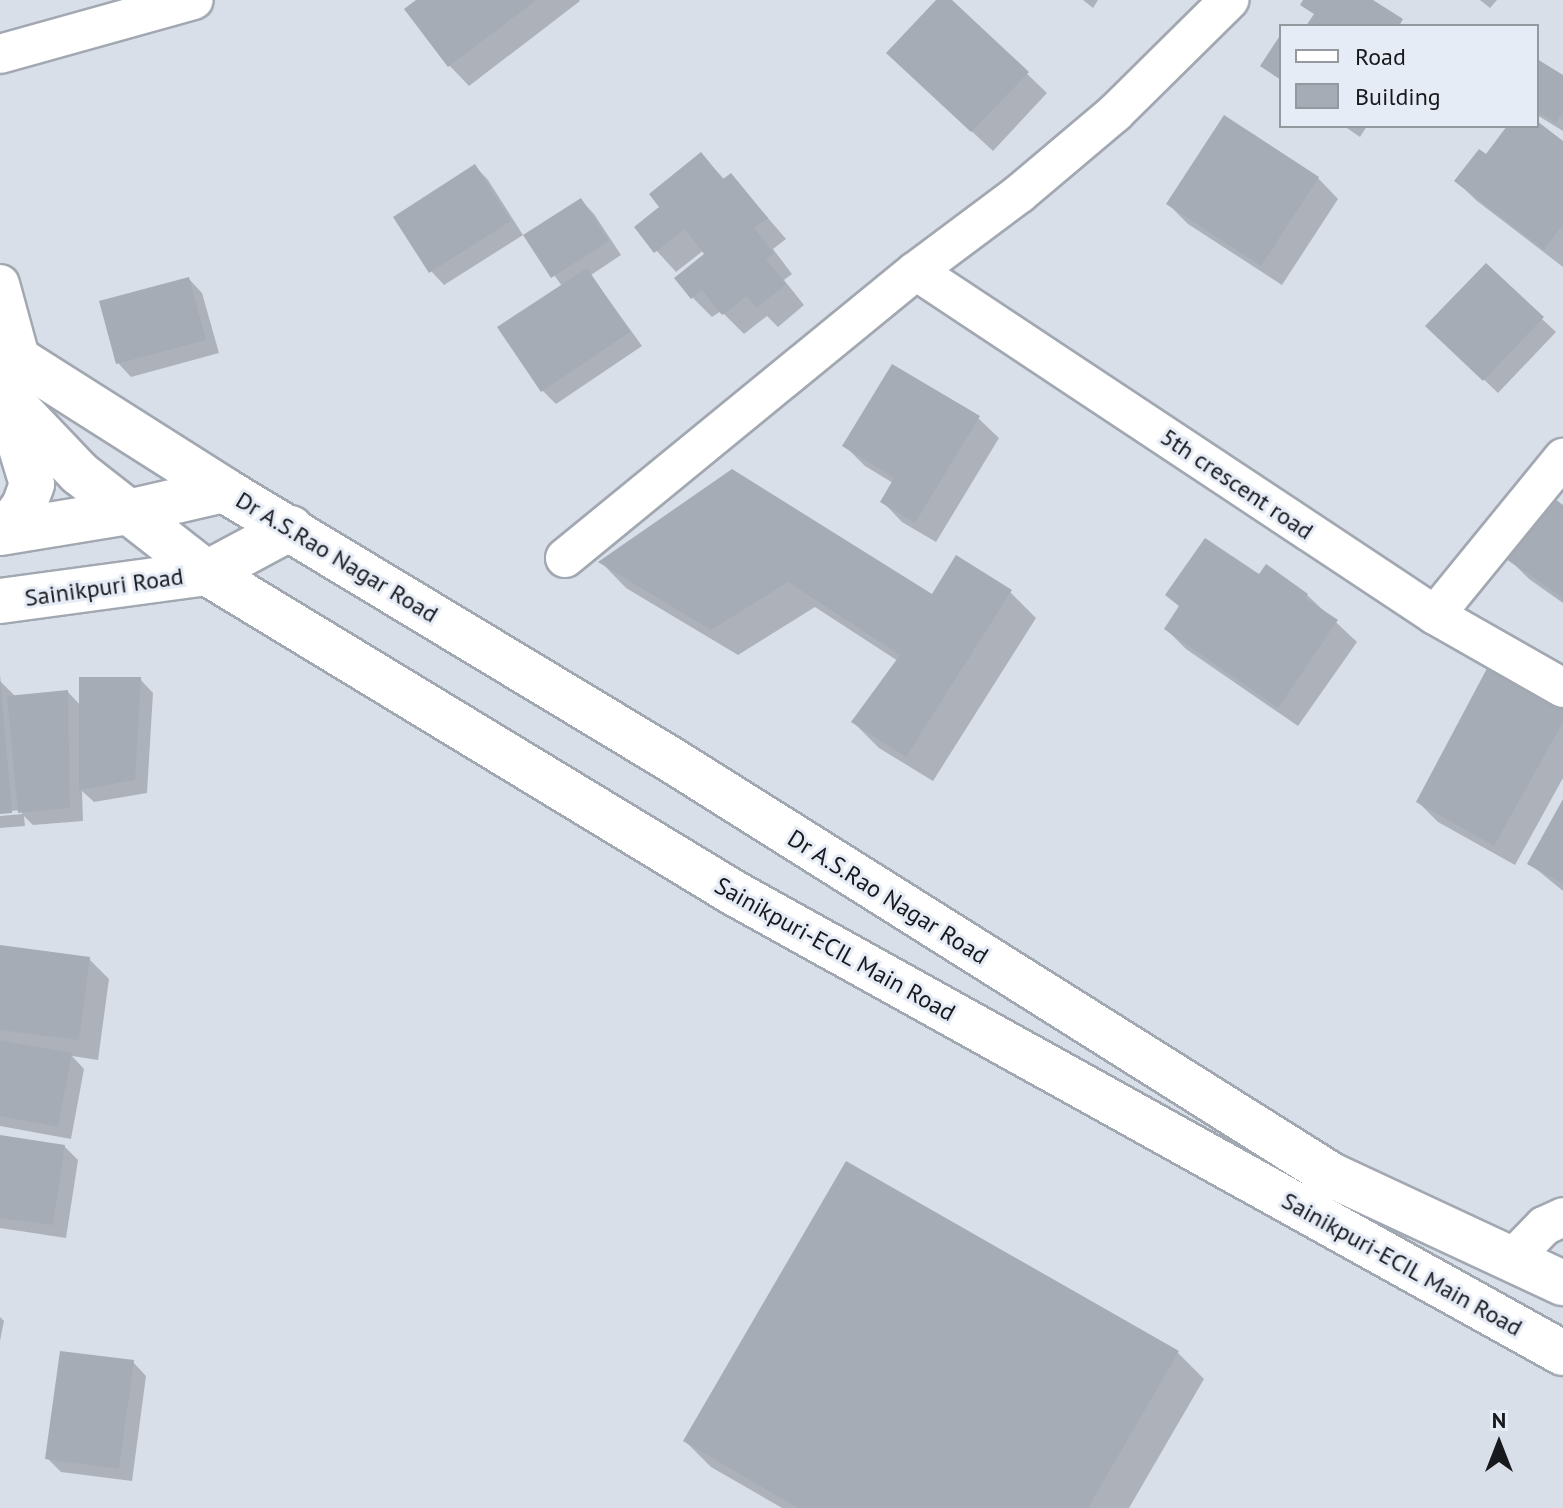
<!DOCTYPE html>
<style>
body{margin:0}
#map{position:relative;width:1563px;height:1508px;overflow:hidden;background:#d9dfe9;font-family:"PT Sans",sans-serif}
div>[style]{position:absolute}
.shadow>*{inset:0;background:#0003}
.building>*{inset:0;background:#a6acb5}
.roads{filter:drop-shadow(2px 0 #a2a8b1) drop-shadow(-2px 0 #a2a8b1) drop-shadow(0 2px #a2a8b1) drop-shadow(0 -2px #a2a8b1)}
.street>*{height:38px;margin:-19px;padding:0 19px;transform-origin:19px;border-radius:19px;background:#fff}
.secondary>*{height:44px;margin:-22px;padding:0 22px;transform-origin:22px;border-radius:22px;background:#fff}
span{translate:-50% -50%;white-space:nowrap;text-align:center;line-height:1.15;-webkit-text-stroke:6px #e6ecf6;paint-order:stroke}
.street-label{font-size:24px;color:#18191d}
.legend{position:absolute;left:1279px;top:24px;width:260px;height:104px;box-sizing:border-box;background:#e6ecf6;border:2px solid #94989f;margin:0;padding:10px 14px;list-style:none;font-size:24px;color:#18191d}
.legend li{display:flex;align-items:center;gap:16px;height:40px}
.legend b{width:40px;border:2px solid #94989f}
.north{position:absolute;left:1459px;top:1404px;width:80px;height:80px;-webkit-text-stroke:6px #e6ecf6;paint-order:stroke;rotate:0deg;font-size:22px;font-weight:700;line-height:32px;text-align:center;color:#18191d}
.north::after{content:'';display:block;margin:auto;width:28px;height:36px;background:#18191d;clip-path:polygon(50% 0,100% 100%,50% 72%,0 100%)}
</style>
<div id="map">
<div class="shadow">
<i style="clip-path:polygon(419px 0,579px 0,580px 1px,469px 86px,449px 65px)"></i>
<i style="clip-path:polygon(939px 0,950px 0,1047px 93px,993px 151px,909px 73px)"></i>
<i style="clip-path:polygon(1083px 0,1098px 0,1093px 8px)"></i>
<i style="clip-path:polygon(1480px 0,1497px 0,1490px 8px)"></i>
<i style="clip-path:polygon(1537px 62px,1563px 78px,1563px 131px,1537px 115px)"></i>
<i style="clip-path:polygon(1537px 123px,1563px 144px,1563px 267px,1477px 201px,1456px 181px,1486px 157px,1510px 126px)"></i>
<i style="clip-path:polygon(1344px 126px,1367px 126px,1360px 137px)"></i>
<i style="clip-path:polygon(701px 155px,725px 180px,731px 175px,786px 239px,773px 249px,792px 274px,784px 280px,804px 305px,778px 327px,767px 316px,744px 334px,721px 311px,712px 317px,692px 297px,707px 254px,704px 250px,676px 272px,636px 228px,662px 208px)"></i>
<i style="clip-path:polygon(475px 166px,488px 180px,523px 235px,444px 285px,431px 271px)"></i>
<i style="clip-path:polygon(1318px 178px,1338px 199px,1282px 285px,1188px 224px,1168px 204px)"></i>
<i style="clip-path:polygon(581px 200px,594px 214px,621px 255px,591px 275px,642px 346px,556px 404px,542px 390px,562px 286px,526px 236px)"></i>
<i style="clip-path:polygon(189px 279px,202px 293px,219px 353px,131px 377px,118px 363px)"></i>
<i style="clip-path:polygon(1542px 319px,1556px 332px,1498px 393px,1428px 326px)"></i>
<i style="clip-path:polygon(978px 418px,999px 438px,936px 542px,902px 522px,882px 501px,893px 483px,865px 466px,845px 446px)"></i>
<i style="clip-path:polygon(1563px 507px,1563px 603px,1529px 579px,1509px 559px)"></i>
<i style="clip-path:polygon(601px 562px,933px 597px,1010px 592px,1036px 618px,933px 781px,879px 748px,853px 722px,898px 661px,815px 607px,738px 655px,626px 588px)"></i>
<i style="clip-path:polygon(1259px 577px,1307px 595px,1357px 642px,1298px 726px,1186px 649px,1166px 629px,1181px 608px,1168px 595px)"></i>
<i style="clip-path:polygon(140px 679px,153px 693px,147px 793px,94px 802px,82px 791px,83px 821px,33px 825px,24px 816px,25px 826px,0 828px,0 816px,22px 814px,22px 810px,0 812px,0 681px,16px 697px,68px 692px,81px 706px)"></i>
<i style="clip-path:polygon(1563px 701px,1563px 778px,1515px 865px,1438px 822px,1418px 802px)"></i>
<i style="clip-path:polygon(1563px 803px,1563px 891px,1530px 864px)"></i>
<i style="clip-path:polygon(0 947px,89px 959px,109px 979px,98px 1060px,72px 1056px,84px 1069px,71px 1139px,0 1126px)"></i>
<i style="clip-path:polygon(0 1137px,65px 1147px,78px 1160px,66px 1238px,0 1228px)"></i>
<i style="clip-path:polygon(0 1317px,4px 1321px,0 1341px)"></i>
<i style="clip-path:polygon(1178px 1353px,1204px 1379px,1129px 1508px,782px 1508px,711px 1467px,685px 1441px)"></i>
<i style="clip-path:polygon(133px 1362px,146px 1376px,132px 1481px,61px 1472px,48px 1459px)"></i>
</div>
<div class="building">
<i style="clip-path:polygon(416px 0,536px 0,448px 67px,404px 9px)"></i>
<i style="clip-path:polygon(936px 0,952px 0,1029px 72px,971px 132px,886px 53px)"></i>
<i style="clip-path:polygon(1303px 0,1373px 0,1403px 19px,1399px 26px,1306px 26px,1314px 14px,1300px 5px)"></i>
<i style="clip-path:polygon(1281px 34px,1281px 80px,1260px 66px)"></i>
<i style="clip-path:polygon(1537px 59px,1563px 75px,1563px 112px,1556px 123px,1537px 111px)"></i>
<i style="clip-path:polygon(1224px 115px,1319px 177px,1261px 266px,1166px 204px)"></i>
<i style="clip-path:polygon(1537px 121px,1563px 141px,1563px 224px,1544px 250px,1454px 181px,1479px 149px,1486px 154px,1507px 126px,1537px 126px)"></i>
<i style="clip-path:polygon(701px 152px,723px 179px,731px 173px,768px 218px,754px 228px,774px 253px,766px 259px,786px 284px,757px 308px,747px 296px,722px 315px,702px 290px,691px 299px,674px 278px,704px 254px,685px 229px,654px 253px,634px 227px,659px 207px,649px 194px)"></i>
<i style="clip-path:polygon(475px 164px,511px 221px,429px 273px,393px 217px)"></i>
<i style="clip-path:polygon(581px 198px,609px 241px,551px 278px,523px 235px)"></i>
<i style="clip-path:polygon(1486px 263px,1544px 317px,1483px 381px,1425px 326px)"></i>
<i style="clip-path:polygon(587px 268px,630px 332px,541px 392px,497px 327px)"></i>
<i style="clip-path:polygon(189px 277px,206px 340px,116px 364px,99px 301px)"></i>
<i style="clip-path:polygon(892px 364px,980px 416px,915px 523px,880px 502px,894px 478px,842px 446px)"></i>
<i style="clip-path:polygon(732px 469px,932px 594px,956px 555px,1012px 590px,906px 757px,851px 722px,900px 655px,788px 582px,711px 630px,598px 562px)"></i>
<i style="clip-path:polygon(1551px 496px,1563px 505px,1563px 598px,1506px 559px)"></i>
<i style="clip-path:polygon(1205px 538px,1259px 574px,1266px 564px,1308px 594px,1305px 598px,1338px 620px,1278px 708px,1164px 629px,1179px 606px,1165px 595px)"></i>
<i style="clip-path:polygon(1492px 659px,1563px 698px,1563px 722px,1494px 846px,1416px 802px)"></i>
<i style="clip-path:polygon(0 675px,12px 813px,0 814px)"></i>
<i style="clip-path:polygon(79px 677px,141px 677px,135px 780px,79px 790px)"></i>
<i style="clip-path:polygon(68px 690px,70px 808px,18px 813px,7px 696px)"></i>
<i style="clip-path:polygon(1563px 799px,1563px 884px,1527px 864px)"></i>
<i style="clip-path:polygon(0 945px,90px 957px,79px 1040px,0 1030px)"></i>
<i style="clip-path:polygon(0 1040px,72px 1053px,58px 1127px,0 1116px)"></i>
<i style="clip-path:polygon(0 1135px,65px 1145px,53px 1225px,0 1218px)"></i>
<i style="clip-path:polygon(846px 1161px,1179px 1351px,1088px 1508px,798px 1508px,683px 1441px)"></i>
<i style="clip-path:polygon(60px 1351px,134px 1360px,119px 1469px,45px 1459px)"></i>
</div>
<div class="roads">
<div class="street">
<i style="left:0;top:54px;width:201px;rotate:-15.6deg"></i>
<i style="left:916px;top:271px;width:623px;rotate:33.54deg"></i>
<i style="left:1435px;top:615px;width:147px;rotate:29.7deg"></i>
<i style="left:0;top:284px;width:80px;rotate:74.7deg"></i>
<i style="left:21px;top:361px;width:26px;rotate:111deg"></i>
<i style="left:565px;top:558px;width:453px;rotate:-39.3deg"></i>
<i style="left:916px;top:271px;width:129px;rotate:-36.8deg"></i>
<i style="left:1019px;top:194px;width:126px;rotate:-40.2deg"></i>
<i style="left:1115px;top:113px;width:161px;rotate:-44.7deg"></i>
<i style="left:1435px;top:615px;width:203px;rotate:-50.8deg"></i>
<i style="left:1513px;top:1258px;width:45px;rotate:-45.9deg"></i>
<i style="left:1544px;top:1226px;width:21px;rotate:-25deg"></i>
</div>
<div class="secondary">
<i style="left:0;top:356px;width:22px;rotate:13deg"></i>
<i style="left:21px;top:361px;width:241px;rotate:32.4deg"></i>
<i style="left:224px;top:490px;width:521px;rotate:31.1deg"></i>
<i style="left:670px;top:759px;width:781px;rotate:32.18deg"></i>
<i style="left:1331px;top:1175px;width:256px;rotate:25deg"></i>
<i style="left:0;top:390px;width:115px;rotate:46.4deg"></i>
<i style="left:79px;top:473px;width:162px;rotate:38deg"></i>
<i style="left:207px;top:573px;width:617px;rotate:31.27deg"></i>
<i style="left:734px;top:893px;width:948px;rotate:29.03deg"></i>
<i style="left:5px;top:532px;width:32px;rotate:-54deg"></i>
<i style="left:24px;top:506px;width:23px;rotate:-70deg"></i>
<i style="left:32px;top:484px;width:86px;rotate:-107deg"></i>
<i style="left:0;top:533px;width:130px;rotate:-9.3deg"></i>
<i style="left:128px;top:512px;width:98px;rotate:-12.9deg"></i>
<i style="left:0;top:601px;width:209px;rotate:-7.7deg"></i>
<i style="left:207px;top:573px;width:95px;rotate:-28.2deg"></i>
</div>
</div>
<div class="street-label">
<span style="left:1237px;top:484px;rotate:34deg">5th crescent road</span>
<span style="left:337px;top:557px;rotate:31deg">Dr A.S.Rao Nagar Road</span>
<span style="left:104px;top:587px;rotate:-8deg">Sainikpuri Road</span>
<span style="left:888px;top:897px;rotate:32deg">Dr A.S.Rao Nagar Road</span>
<span style="left:835px;top:949px;rotate:29deg">Sainikpuri-ECIL Main Road</span>
<span style="left:1402px;top:1264px;rotate:29deg">Sainikpuri-ECIL Main Road</span>
</div>
<ul class="legend">
<li><b style="height:10px;background:#fff"></b>Road</li>
<li><b style="height:22px;background:#a6acb5"></b>Building</li>
</ul>
<div class="north">N</div>
</div>
